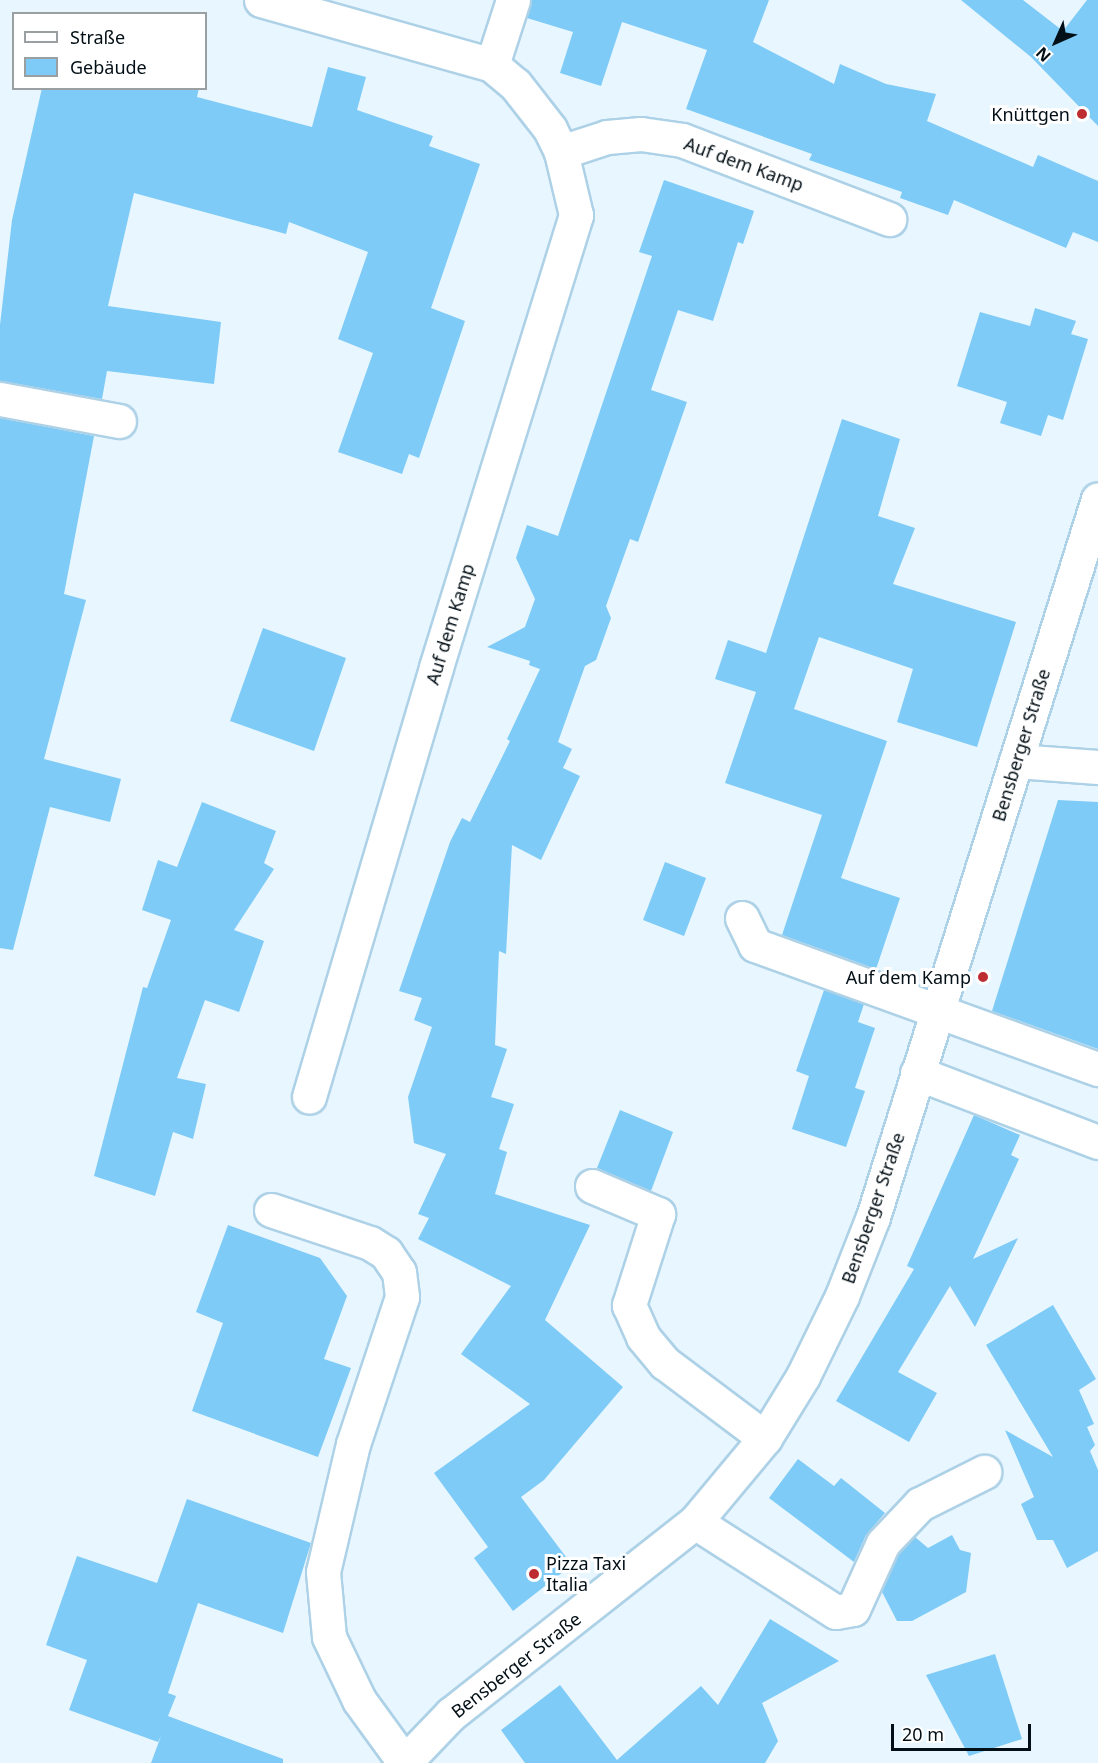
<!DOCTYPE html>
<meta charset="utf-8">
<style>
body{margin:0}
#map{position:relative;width:1098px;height:1763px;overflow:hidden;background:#e8f6ff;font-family:"Noto Sans",sans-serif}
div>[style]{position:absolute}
.building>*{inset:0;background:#7ecbf7}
.roads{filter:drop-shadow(2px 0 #add1e6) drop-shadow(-2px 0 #add1e6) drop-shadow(0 2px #add1e6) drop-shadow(0 -2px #add1e6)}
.minor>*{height:33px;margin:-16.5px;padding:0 16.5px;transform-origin:16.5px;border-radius:16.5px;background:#fff}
.major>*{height:33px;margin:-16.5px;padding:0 16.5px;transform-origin:16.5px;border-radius:16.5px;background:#fff}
.dots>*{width:16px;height:16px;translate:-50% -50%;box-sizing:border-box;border:3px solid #fff;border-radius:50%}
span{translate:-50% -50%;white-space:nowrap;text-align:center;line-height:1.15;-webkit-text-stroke:6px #fff;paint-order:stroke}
.poi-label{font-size:18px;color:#030f16}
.right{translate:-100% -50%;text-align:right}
.left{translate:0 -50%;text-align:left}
.street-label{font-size:18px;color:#030f16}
.legend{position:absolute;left:12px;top:12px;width:195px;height:78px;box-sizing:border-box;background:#fff;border:2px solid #9a9fa2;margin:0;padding:8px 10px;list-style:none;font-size:18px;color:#030f16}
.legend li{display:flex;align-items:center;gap:12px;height:30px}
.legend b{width:30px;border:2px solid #9a9fa2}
.north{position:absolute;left:1026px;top:12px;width:60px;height:60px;-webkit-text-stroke:4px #fff;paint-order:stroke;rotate:225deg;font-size:16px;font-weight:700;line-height:24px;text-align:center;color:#030f16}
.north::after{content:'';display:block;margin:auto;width:21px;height:27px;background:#030f16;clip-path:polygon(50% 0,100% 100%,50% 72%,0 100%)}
.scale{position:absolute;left:891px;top:1724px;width:140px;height:27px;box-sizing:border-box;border:3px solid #030f16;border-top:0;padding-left:8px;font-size:18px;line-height:21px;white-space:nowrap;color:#030f16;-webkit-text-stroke:4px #fff;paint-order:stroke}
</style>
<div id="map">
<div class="building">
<i style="clip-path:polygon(531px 0,769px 0,753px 42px,834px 84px,840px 64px,886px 84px,936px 94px,927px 121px,1033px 167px,1038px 155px,1098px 181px,1098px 242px,1073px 232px,1066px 248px,954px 200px,948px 215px,900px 198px,902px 192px,809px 160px,812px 154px,686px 109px,707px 50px,622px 22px,601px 86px,560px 73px,573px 32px,527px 18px)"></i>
<i style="clip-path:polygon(961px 0,1023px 0,1063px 31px,1087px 0,1098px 0,1098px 126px,1031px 57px)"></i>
<i style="clip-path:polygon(328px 67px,366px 77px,357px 110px,433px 136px,429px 146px,480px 164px,431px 308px,465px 321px,419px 458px,409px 454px,402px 474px,338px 452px,373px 353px,338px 339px,368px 252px,289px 222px,286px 234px,134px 193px,108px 306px,221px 322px,214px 384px,107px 371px,102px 399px,0 381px,0 325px,12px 220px,42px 88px,199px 88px,197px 97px,312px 127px)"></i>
<i style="clip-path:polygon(664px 180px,754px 211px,743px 244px,738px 242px,713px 321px,678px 310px,651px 390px,687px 402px,638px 542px,630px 539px,606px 606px,611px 618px,596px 660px,585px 666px,558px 742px,572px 749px,563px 768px,580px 776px,541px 860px,512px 845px,506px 954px,499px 951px,495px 1045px,507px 1049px,491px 1097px,514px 1104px,499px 1149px,507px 1152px,495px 1194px,590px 1225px,545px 1320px,623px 1387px,544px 1480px,521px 1497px,572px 1565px,513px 1611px,474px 1558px,488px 1547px,434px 1473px,530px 1404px,461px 1354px,511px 1286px,418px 1239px,429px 1218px,418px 1214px,446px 1154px,414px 1143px,408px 1097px,432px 1027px,414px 1020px,422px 998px,399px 991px,450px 842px,462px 818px,470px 822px,510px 741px,507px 739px,540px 669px,529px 665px,530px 661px,487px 647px,525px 627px,535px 599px,516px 558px,527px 525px,558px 536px,652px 256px,639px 252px)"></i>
<i style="clip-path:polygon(1035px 308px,1076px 321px,1071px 334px,1088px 339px,1063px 420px,1048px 415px,1041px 436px,1000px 423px,1007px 402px,957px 386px,980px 312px,1030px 326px)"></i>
<i style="clip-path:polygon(0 418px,94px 436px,64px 594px,86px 600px,44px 759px,121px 779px,110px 822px,50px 807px,13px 950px,0 948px)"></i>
<i style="clip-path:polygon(842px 419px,900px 439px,878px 516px,915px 528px,893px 584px,1016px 622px,977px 747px,897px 722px,913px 669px,819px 637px,794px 709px,887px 741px,841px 878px,900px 898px,876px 969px,782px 935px,822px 815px,725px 783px,756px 692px,715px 679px,728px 640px,766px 653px)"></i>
<i style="clip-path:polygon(263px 628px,346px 658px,314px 751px,230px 721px)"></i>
<i style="clip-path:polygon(1058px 800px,1098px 802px,1098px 1049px,992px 1011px)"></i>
<i style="clip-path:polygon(202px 802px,276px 831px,264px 863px,274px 869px,234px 930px,264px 941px,239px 1012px,205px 1000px,177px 1078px,206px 1084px,193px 1139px,173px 1132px,155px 1196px,94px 1176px,143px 987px,147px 988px,171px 920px,142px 910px,158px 860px,177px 867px)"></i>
<i style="clip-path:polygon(665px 862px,706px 878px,684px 936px,643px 920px)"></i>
<i style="clip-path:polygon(824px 990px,864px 1004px,858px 1022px,875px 1028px,855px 1088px,865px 1091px,846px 1147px,792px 1129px,809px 1076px,796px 1071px)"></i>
<i style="clip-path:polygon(620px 1110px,673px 1132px,651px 1191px,597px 1168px)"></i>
<i style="clip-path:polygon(974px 1115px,1020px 1135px,1011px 1155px,1019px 1159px,973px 1259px,1018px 1238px,975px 1327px,950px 1286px,898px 1372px,937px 1393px,909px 1442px,836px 1401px,914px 1269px,907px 1266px)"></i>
<i style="clip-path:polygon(228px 1225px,320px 1258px,347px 1296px,324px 1359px,351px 1368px,318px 1457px,192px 1411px,223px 1323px,196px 1312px)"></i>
<i style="clip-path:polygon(1053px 1305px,1096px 1379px,1079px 1390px,1094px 1424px,1087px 1427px,1095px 1445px,1090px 1451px,1098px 1470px,1098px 1551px,1067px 1568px,1053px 1540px,1037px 1540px,1021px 1504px,1034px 1497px,1005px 1430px,1053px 1457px,986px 1345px)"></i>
<i style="clip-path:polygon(798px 1459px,834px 1486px,841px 1478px,885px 1513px,866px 1535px,854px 1562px,769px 1498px)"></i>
<i style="clip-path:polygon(187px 1499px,311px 1543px,283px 1633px,198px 1603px,168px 1693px,176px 1696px,168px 1716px,283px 1759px,283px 1763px,151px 1763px,161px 1736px,158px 1742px,69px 1710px,87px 1660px,46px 1645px,77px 1556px,157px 1583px)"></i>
<i style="clip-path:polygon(952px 1535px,960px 1550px,971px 1553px,966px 1592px,912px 1621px,897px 1621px,882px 1592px,899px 1554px,915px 1537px,928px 1548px)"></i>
<i style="clip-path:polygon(770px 1619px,839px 1661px,762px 1703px,778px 1741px,765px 1763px,525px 1763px,501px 1730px,560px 1685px,617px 1760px,701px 1686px,718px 1705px)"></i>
<i style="clip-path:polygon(995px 1654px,1022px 1739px,969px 1756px,926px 1675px)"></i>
</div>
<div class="roads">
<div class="minor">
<i style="left:261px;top:0;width:240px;rotate:15.7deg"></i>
<i style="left:492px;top:65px;width:30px;rotate:40deg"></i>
<i style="left:515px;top:84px;width:57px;rotate:52.1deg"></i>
<i style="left:550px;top:129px;width:25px;rotate:64deg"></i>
<i style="left:561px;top:152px;width:65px;rotate:76.6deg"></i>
<i style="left:576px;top:215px;width:474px;rotate:107.2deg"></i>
<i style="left:436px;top:668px;width:447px;rotate:106.5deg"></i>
<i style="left:492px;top:65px;width:68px;rotate:-72.1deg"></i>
<i style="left:561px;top:152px;width:48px;rotate:-18.1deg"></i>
<i style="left:607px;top:137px;width:34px;rotate:-5deg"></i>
<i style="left:641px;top:134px;width:41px;rotate:8.3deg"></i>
<i style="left:682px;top:140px;width:222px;rotate:20.9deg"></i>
<i style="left:0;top:399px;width:121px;rotate:10.5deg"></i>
<i style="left:1016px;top:761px;width:82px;rotate:4.2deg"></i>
<i style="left:742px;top:918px;width:30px;rotate:64deg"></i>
<i style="left:755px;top:945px;width:365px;rotate:19.9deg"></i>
<i style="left:917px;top:1073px;width:194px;rotate:20.9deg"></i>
<i style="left:592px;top:1186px;width:72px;rotate:23deg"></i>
<i style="left:658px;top:1214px;width:96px;rotate:107.7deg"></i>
<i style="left:629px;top:1305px;width:35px;rotate:66deg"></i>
<i style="left:643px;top:1337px;width:34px;rotate:50deg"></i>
<i style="left:665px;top:1363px;width:125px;rotate:36.9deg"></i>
<i style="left:271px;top:1210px;width:104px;rotate:18.4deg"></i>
<i style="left:370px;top:1243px;width:19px;rotate:32deg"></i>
<i style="left:386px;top:1253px;width:23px;rotate:56deg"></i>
<i style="left:399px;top:1272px;width:25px;rotate:83deg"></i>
<i style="left:402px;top:1297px;width:155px;rotate:108.4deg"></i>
<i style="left:353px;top:1444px;width:131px;rotate:103.2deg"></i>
<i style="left:323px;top:1572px;width:65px;rotate:84.7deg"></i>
<i style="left:329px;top:1637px;width:70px;rotate:64.5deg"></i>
<i style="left:359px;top:1700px;width:77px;rotate:54deg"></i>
<i style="left:695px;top:1522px;width:167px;rotate:32.6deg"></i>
<i style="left:836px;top:1612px;width:17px;rotate:-10deg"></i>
<i style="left:853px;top:1609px;width:72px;rotate:-65.6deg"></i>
<i style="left:883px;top:1543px;width:54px;rotate:-46.5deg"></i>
<i style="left:920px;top:1504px;width:72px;rotate:-26.6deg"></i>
</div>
<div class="major">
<i style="left:404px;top:1763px;width:68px;rotate:-46.2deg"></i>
<i style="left:451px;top:1714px;width:310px;rotate:-38.2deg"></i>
<i style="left:695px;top:1522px;width:109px;rotate:-50.2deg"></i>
<i style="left:765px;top:1438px;width:73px;rotate:-58.5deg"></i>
<i style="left:803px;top:1376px;width:89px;rotate:-64deg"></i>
<i style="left:842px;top:1296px;width:85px;rotate:-68.6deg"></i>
<i style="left:873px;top:1217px;width:752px;rotate:-72.6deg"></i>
</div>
</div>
<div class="dots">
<i style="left:1082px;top:114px;background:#bc2c31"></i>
<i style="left:983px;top:977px;background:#bc2c31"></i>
<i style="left:534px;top:1574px;background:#bc2c31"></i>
</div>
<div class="poi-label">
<span class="right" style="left:1070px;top:114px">Knüttgen</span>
<span class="right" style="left:971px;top:977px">Auf dem Kamp</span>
<span class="left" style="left:546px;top:1574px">Pizza Taxi<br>Italia</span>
</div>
<div class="street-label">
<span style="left:744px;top:164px;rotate:20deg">Auf dem Kamp</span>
<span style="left:450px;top:624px;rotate:-73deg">Auf dem Kamp</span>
<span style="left:1021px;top:745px;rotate:-73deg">Bensberger Straße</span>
<span style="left:873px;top:1208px;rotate:-71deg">Bensberger Straße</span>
<span style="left:516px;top:1665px;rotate:-38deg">Bensberger Straße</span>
</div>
<ul class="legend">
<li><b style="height:8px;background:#fff"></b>Straße</li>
<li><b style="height:16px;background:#7ecbf7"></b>Gebäude</li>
</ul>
<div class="north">N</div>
<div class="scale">20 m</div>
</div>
